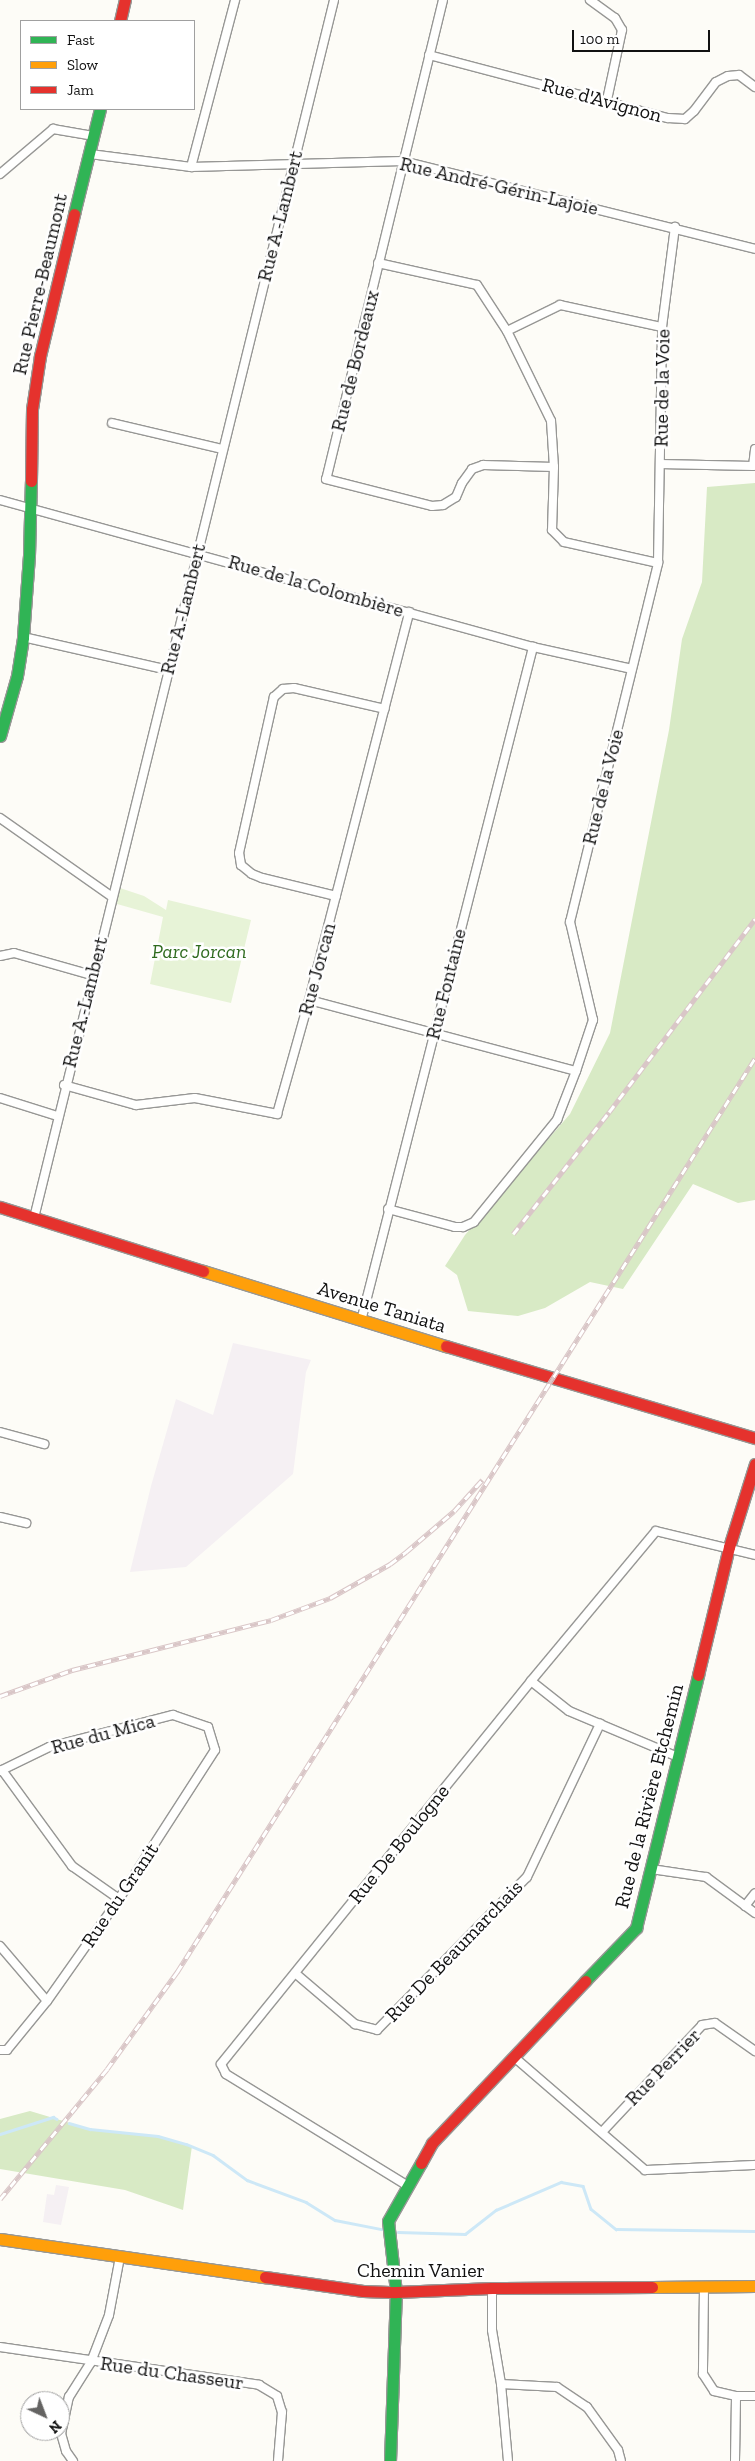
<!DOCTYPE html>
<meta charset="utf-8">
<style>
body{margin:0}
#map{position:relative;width:755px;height:2461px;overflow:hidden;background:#fdfcf7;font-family:"Zilla Slab",serif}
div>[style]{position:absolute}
.industrial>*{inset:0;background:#f5f0f3}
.green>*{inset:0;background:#e7f3d7}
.forest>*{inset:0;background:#d8eac5}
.stream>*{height:2.5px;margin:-1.25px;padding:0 1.25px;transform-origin:1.25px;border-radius:1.25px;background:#cde8f7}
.roads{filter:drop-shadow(1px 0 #979795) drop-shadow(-1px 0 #979795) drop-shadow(0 1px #979795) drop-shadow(0 -1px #979795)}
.street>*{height:8px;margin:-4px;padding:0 4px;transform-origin:4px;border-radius:4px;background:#fffffe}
.fast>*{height:11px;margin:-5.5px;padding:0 5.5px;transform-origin:5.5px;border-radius:5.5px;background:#30b455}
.slow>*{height:11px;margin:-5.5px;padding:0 5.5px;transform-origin:5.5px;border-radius:5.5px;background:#ff9f0a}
.jam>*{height:11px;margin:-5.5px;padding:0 5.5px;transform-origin:5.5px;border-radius:5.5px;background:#e5322d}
.rail>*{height:4.5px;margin-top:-2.25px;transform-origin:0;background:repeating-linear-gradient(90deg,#fff 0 8px,#d9c6c7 0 16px);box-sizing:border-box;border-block:1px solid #d9c6c7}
span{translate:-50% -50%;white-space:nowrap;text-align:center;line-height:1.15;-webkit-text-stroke:5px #fff;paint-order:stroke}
.street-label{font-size:20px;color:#111}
.park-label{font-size:20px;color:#2f6b1f;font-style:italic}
.legend{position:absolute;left:20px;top:20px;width:175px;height:90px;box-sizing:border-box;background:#fff;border:1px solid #a0a0a0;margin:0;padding:6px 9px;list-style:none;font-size:15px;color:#111}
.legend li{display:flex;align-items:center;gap:10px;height:25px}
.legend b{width:25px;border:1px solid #a0a0a0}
.north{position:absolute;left:20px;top:2391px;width:50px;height:50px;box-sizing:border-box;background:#fff;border:1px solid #a0a0a0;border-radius:50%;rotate:137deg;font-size:14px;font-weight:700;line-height:20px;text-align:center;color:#111}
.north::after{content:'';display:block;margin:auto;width:18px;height:22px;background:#646362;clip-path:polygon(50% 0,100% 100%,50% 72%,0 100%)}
.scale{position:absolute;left:572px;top:30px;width:138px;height:22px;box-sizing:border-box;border:2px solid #111;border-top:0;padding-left:6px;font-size:15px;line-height:18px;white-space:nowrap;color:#111;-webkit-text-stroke:4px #fff;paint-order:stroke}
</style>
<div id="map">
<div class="industrial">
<i style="clip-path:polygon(233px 1343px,311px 1360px,306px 1372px,293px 1474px,186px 1567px,130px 1572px,151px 1486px,176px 1399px,213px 1415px)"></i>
<i style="clip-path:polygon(56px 2185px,69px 2187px,61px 2225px,43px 2222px,47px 2194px,54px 2195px)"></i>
</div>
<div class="green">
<i style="clip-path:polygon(114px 886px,144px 896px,166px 910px,168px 900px,251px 920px,231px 1003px,150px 984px,163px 917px,110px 902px)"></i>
</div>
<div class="forest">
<i style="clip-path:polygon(755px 483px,755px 1200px,738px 1203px,693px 1184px,623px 1289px,590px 1282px,545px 1308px,518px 1316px,468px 1311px,457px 1275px,445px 1266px,465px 1235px,570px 1114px,610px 1033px,669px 730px,682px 639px,702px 582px,707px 487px)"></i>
<i style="clip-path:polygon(30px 2111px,90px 2129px,158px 2136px,192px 2146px,183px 2210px,125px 2190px,0 2169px,0 2119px)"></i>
</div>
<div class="stream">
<i style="left:69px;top:2123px;width:22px;rotate:16deg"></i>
<i style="left:90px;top:2129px;width:68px;rotate:5.9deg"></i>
<i style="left:158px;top:2136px;width:29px;rotate:16deg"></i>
<i style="left:186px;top:2144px;width:29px;rotate:22deg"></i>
<i style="left:213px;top:2155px;width:42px;rotate:36.3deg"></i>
<i style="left:247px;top:2180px;width:63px;rotate:20.4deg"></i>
<i style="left:306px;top:2202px;width:34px;rotate:32deg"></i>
<i style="left:335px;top:2220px;width:47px;rotate:11.1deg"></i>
<i style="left:0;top:2134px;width:56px;rotate:-17.8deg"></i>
<i style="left:53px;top:2117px;width:4px;rotate:27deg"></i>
<i style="left:398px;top:2232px;width:67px;rotate:1.7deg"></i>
<i style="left:465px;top:2234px;width:39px;rotate:-38deg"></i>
<i style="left:496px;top:2210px;width:71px;rotate:-23.3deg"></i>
<i style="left:561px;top:2182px;width:22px;rotate:10deg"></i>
<i style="left:583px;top:2186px;width:24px;rotate:71deg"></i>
<i style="left:591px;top:2209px;width:32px;rotate:39deg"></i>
<i style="left:616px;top:2229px;width:139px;rotate:0.8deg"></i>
</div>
<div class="roads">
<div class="street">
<i style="left:443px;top:0;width:493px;rotate:103.7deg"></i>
<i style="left:326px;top:479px;width:109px;rotate:14.3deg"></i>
<i style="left:432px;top:506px;width:11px;rotate:-5deg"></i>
<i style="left:443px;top:505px;width:15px;rotate:-32deg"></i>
<i style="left:456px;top:497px;width:15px;rotate:-67deg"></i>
<i style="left:462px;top:483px;width:17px;rotate:-54deg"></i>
<i style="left:472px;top:469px;width:12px;rotate:-20deg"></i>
<i style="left:483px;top:465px;width:71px;rotate:1.6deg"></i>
<i style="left:590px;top:0;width:31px;rotate:36deg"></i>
<i style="left:615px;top:18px;width:14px;rotate:60deg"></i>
<i style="left:622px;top:30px;width:72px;rotate:102.1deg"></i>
<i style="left:429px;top:55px;width:247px;rotate:14.8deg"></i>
<i style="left:668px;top:118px;width:17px;rotate:3deg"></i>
<i style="left:685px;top:119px;width:12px;rotate:-42deg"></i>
<i style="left:694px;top:111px;width:36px;rotate:-53deg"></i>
<i style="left:716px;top:82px;width:13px;rotate:-27deg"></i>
<i style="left:728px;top:76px;width:11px;rotate:-5deg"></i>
<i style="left:739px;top:75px;width:20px;rotate:37deg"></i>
<i style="left:90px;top:154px;width:102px;rotate:7.3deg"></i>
<i style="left:191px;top:167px;width:212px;rotate:-1.6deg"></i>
<i style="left:403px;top:161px;width:363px;rotate:14deg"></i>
<i style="left:191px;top:167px;width:173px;rotate:-75.2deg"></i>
<i style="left:0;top:174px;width:70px;rotate:-40.3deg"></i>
<i style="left:53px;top:129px;width:42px;rotate:9.7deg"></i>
<i style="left:378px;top:263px;width:101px;rotate:12.5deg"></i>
<i style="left:477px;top:285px;width:55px;rotate:56.9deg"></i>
<i style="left:507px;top:331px;width:100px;rotate:63.9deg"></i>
<i style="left:551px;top:421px;width:46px;rotate:86.3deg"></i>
<i style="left:554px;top:467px;width:63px;rotate:91.8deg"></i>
<i style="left:552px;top:530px;width:17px;rotate:45deg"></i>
<i style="left:564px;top:542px;width:96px;rotate:12.6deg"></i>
<i style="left:507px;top:331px;width:59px;rotate:-26.1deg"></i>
<i style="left:560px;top:305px;width:104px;rotate:12.2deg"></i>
<i style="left:112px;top:423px;width:113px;rotate:13.3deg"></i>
<i style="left:660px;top:464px;width:93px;rotate:1.2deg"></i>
<i style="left:753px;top:466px;width:17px;rotate:-83deg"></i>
<i style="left:0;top:500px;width:553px;rotate:15.42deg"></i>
<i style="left:533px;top:647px;width:101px;rotate:12.5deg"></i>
<i style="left:23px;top:637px;width:149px;rotate:12.8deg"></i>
<i style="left:0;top:818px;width:136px;rotate:35.1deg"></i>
<i style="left:336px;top:896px;width:76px;rotate:-166.3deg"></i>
<i style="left:262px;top:878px;width:11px;rotate:-158deg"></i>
<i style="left:252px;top:874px;width:14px;rotate:-141deg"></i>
<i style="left:241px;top:865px;width:12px;rotate:-99deg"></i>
<i style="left:239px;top:853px;width:160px;rotate:-77.4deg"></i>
<i style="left:274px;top:697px;width:12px;rotate:-42deg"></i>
<i style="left:283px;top:689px;width:11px;rotate:-5deg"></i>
<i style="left:294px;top:688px;width:93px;rotate:13deg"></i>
<i style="left:0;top:956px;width:14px;rotate:-12deg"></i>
<i style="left:14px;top:953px;width:81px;rotate:15.8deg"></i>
<i style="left:309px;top:1000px;width:276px;rotate:14.9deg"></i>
<i style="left:64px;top:1085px;width:75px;rotate:15.5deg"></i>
<i style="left:136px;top:1105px;width:59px;rotate:-6.8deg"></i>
<i style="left:195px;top:1098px;width:84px;rotate:11deg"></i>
<i style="left:277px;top:1114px;width:118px;rotate:-74.3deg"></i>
<i style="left:309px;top:1000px;width:401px;rotate:-75.5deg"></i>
<i style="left:0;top:1098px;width:60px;rotate:17.5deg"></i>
<i style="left:388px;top:1209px;width:69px;rotate:15deg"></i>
<i style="left:455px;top:1227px;width:8px"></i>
<i style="left:463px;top:1227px;width:12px;rotate:-24deg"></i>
<i style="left:474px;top:1222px;width:132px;rotate:-50.9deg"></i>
<i style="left:557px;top:1120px;width:53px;rotate:-68.8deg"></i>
<i style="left:576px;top:1071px;width:54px;rotate:-71.6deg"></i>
<i style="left:593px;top:1020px;width:101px;rotate:-103.2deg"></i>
<i style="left:570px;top:922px;width:370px;rotate:-76.2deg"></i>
<i style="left:658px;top:563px;width:236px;rotate:-89deg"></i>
<i style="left:662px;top:327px;width:101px;rotate:-82.6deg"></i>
<i style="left:34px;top:1218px;width:1254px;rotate:-76.16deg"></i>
<i style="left:361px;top:1321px;width:696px;rotate:-75.68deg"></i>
<i style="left:0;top:1432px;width:46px;rotate:15.3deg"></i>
<i style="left:0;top:1517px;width:27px;rotate:13deg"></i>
<i style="left:531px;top:1681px;width:48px;rotate:38.3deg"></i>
<i style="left:569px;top:1711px;width:118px;rotate:22.9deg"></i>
<i style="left:2px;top:1770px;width:119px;rotate:53.9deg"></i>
<i style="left:72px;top:1866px;width:57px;rotate:35.1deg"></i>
<i style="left:0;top:1771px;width:55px;rotate:-26.1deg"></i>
<i style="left:49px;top:1747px;width:128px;rotate:-14.5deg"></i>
<i style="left:173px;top:1715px;width:37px;rotate:19deg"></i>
<i style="left:208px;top:1727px;width:24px;rotate:73deg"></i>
<i style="left:215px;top:1750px;width:177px;rotate:122.8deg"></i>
<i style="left:119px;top:1899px;width:125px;rotate:125.2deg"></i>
<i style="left:47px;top:2001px;width:63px;rotate:129.2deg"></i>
<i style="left:7px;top:2050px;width:7px;rotate:180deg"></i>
<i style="left:651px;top:1869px;width:56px;rotate:8.3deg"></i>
<i style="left:706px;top:1877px;width:61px;rotate:36.3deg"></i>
<i style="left:745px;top:1906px;width:16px;rotate:-52deg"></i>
<i style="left:0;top:1946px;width:72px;rotate:49.5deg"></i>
<i style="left:295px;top:1973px;width:79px;rotate:40.4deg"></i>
<i style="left:355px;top:2024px;width:23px;rotate:15deg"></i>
<i style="left:377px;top:2030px;width:214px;rotate:-45.6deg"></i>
<i style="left:527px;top:1877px;width:170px;rotate:-64.5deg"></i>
<i style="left:514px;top:2057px;width:173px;rotate:40.8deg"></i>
<i style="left:645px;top:2170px;width:110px;rotate:-2.6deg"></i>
<i style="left:602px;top:2132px;width:146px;rotate:-46.9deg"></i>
<i style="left:702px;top:2025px;width:13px;rotate:-9deg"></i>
<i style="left:715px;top:2023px;width:49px;rotate:35deg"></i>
<i style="left:408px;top:2186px;width:214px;rotate:-148.4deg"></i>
<i style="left:226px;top:2074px;width:11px;rotate:-117deg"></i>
<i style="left:221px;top:2064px;width:493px;rotate:-51deg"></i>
<i style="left:531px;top:1681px;width:195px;rotate:-50.2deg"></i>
<i style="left:656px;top:1531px;width:102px;rotate:13.6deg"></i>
<i style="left:704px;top:2287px;width:87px;rotate:90.7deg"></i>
<i style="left:703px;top:2374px;width:20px;rotate:57deg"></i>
<i style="left:714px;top:2391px;width:23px;rotate:13deg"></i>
<i style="left:736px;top:2396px;width:19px"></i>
<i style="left:492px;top:2288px;width:42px;rotate:90deg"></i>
<i style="left:492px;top:2330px;width:55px;rotate:80.5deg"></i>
<i style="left:501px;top:2384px;width:77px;rotate:84.8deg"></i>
<i style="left:0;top:2347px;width:262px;rotate:8.3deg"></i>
<i style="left:259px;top:2385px;width:21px;rotate:31deg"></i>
<i style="left:277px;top:2396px;width:17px;rotate:73deg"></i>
<i style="left:282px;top:2412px;width:49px;rotate:94.7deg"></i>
<i style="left:501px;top:2384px;width:56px;rotate:3.1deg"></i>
<i style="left:557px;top:2387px;width:36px;rotate:34deg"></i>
<i style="left:587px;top:2407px;width:53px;rotate:54.2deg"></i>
<i style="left:618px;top:2450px;width:11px;rotate:75deg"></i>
<i style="left:73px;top:2461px;width:12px;rotate:-125deg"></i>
<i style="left:66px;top:2451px;width:18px;rotate:-106deg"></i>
<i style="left:61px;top:2434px;width:38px;rotate:-78deg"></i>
<i style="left:69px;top:2397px;width:41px;rotate:-57.8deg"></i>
<i style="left:91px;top:2362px;width:50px;rotate:-69deg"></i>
<i style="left:109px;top:2315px;width:59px;rotate:-79.3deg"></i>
<i style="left:735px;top:2461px;width:65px;rotate:-89.1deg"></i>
</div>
<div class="fast">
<i style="left:74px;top:214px;width:108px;rotate:-76.1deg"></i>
<i style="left:0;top:736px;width:62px;rotate:-74.2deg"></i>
<i style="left:17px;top:676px;width:39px;rotate:-81deg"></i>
<i style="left:23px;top:637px;width:82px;rotate:-85.8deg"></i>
<i style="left:29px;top:555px;width:74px;rotate:-88.5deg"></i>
<i style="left:585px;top:1981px;width:74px;rotate:-46.1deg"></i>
<i style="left:636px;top:1928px;width:260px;rotate:-76.2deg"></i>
<i style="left:390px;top:2461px;width:169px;rotate:-88deg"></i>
<i style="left:396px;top:2292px;width:71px;rotate:-96.4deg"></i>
<i style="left:388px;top:2221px;width:67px;rotate:-60.4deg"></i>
</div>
<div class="slow">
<i style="left:203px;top:1271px;width:254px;rotate:17.2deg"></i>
<i style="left:0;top:2239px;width:268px;rotate:8.2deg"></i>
<i style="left:652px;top:2287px;width:103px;rotate:-0.6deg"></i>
</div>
<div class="jam">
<i style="left:120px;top:21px;width:22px;rotate:-77deg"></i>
<i style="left:31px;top:481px;width:72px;rotate:-89.2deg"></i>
<i style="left:32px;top:409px;width:54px;rotate:-81.4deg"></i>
<i style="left:40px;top:356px;width:146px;rotate:-76.5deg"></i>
<i style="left:0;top:1207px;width:213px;rotate:17.5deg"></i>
<i style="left:446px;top:1346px;width:322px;rotate:16.6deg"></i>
<i style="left:698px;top:1675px;width:132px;rotate:-76.4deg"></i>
<i style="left:729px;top:1547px;width:87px;rotate:-72.6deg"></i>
<i style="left:421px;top:2163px;width:23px;rotate:-61deg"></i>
<i style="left:432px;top:2143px;width:223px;rotate:-46.6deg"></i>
<i style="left:265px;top:2277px;width:99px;rotate:8.1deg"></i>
<i style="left:363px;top:2291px;width:33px;rotate:2deg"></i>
<i style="left:396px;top:2292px;width:96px;rotate:-2.4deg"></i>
<i style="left:492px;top:2288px;width:160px;rotate:-0.4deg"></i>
</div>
</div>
<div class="rail">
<i style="left:513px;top:1234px;width:155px;rotate:-51.8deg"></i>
<i style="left:609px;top:1112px;width:242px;rotate:-52.9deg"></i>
<i style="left:0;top:1696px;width:77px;rotate:-19.9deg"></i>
<i style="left:72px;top:1670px;width:205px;rotate:-14.1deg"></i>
<i style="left:271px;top:1620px;width:63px;rotate:-20.4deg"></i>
<i style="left:330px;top:1598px;width:69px;rotate:-29.5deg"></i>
<i style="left:390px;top:1564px;width:20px;rotate:-37deg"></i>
<i style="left:406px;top:1552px;width:63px;rotate:-40.5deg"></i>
<i style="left:454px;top:1511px;width:42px;rotate:-47.9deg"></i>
<i style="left:0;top:2199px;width:168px;rotate:-50.5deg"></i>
<i style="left:107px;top:2069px;width:120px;rotate:-54.2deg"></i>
<i style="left:177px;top:1972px;width:1081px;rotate:-57.69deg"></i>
</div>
<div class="street-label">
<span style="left:602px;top:100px;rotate:15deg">Rue d'Avignon</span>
<span style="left:499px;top:186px;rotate:13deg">Rue André-Gérin-Lajoie</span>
<span style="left:280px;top:216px;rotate:-76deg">Rue A.-Lambert</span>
<span style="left:40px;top:284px;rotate:-77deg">Rue Pierre-Beaumont</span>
<span style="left:355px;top:361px;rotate:-76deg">Rue de Bordeaux</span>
<span style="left:662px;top:388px;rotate:-89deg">Rue de la Voie</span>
<span style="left:316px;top:586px;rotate:16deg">Rue de la Colombière</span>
<span style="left:183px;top:609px;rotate:-76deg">Rue A.-Lambert</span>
<span style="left:603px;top:787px;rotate:-76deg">Rue de la Voie</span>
<span style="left:317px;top:969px;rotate:-75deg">Rue Jorcan</span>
<span style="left:446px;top:984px;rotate:-76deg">Rue Fontaine</span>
<span style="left:85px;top:1002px;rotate:-76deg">Rue A.-Lambert</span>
<span style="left:382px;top:1307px;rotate:17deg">Avenue Taniata</span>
<span style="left:103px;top:1734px;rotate:-15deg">Rue du Mica</span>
<span style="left:649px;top:1796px;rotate:-76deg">Rue de la Rivière Etchemin</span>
<span style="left:399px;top:1844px;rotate:-51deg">Rue De Boulogne</span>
<span style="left:120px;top:1895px;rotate:-56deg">Rue du Granit</span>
<span style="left:454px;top:1951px;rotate:-46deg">Rue De Beaumarchais</span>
<span style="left:663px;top:2067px;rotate:-46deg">Rue Perrier</span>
<span style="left:421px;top:2270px">Chemin Vanier</span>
<span style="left:172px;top:2373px;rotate:8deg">Rue du Chasseur</span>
</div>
<div class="park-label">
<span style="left:199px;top:951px">Parc Jorcan</span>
</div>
<ul class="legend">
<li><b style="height:6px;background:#30b455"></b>Fast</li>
<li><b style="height:6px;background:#ff9f0a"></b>Slow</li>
<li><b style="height:6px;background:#e5322d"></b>Jam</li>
</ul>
<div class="north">N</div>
<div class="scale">100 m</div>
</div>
